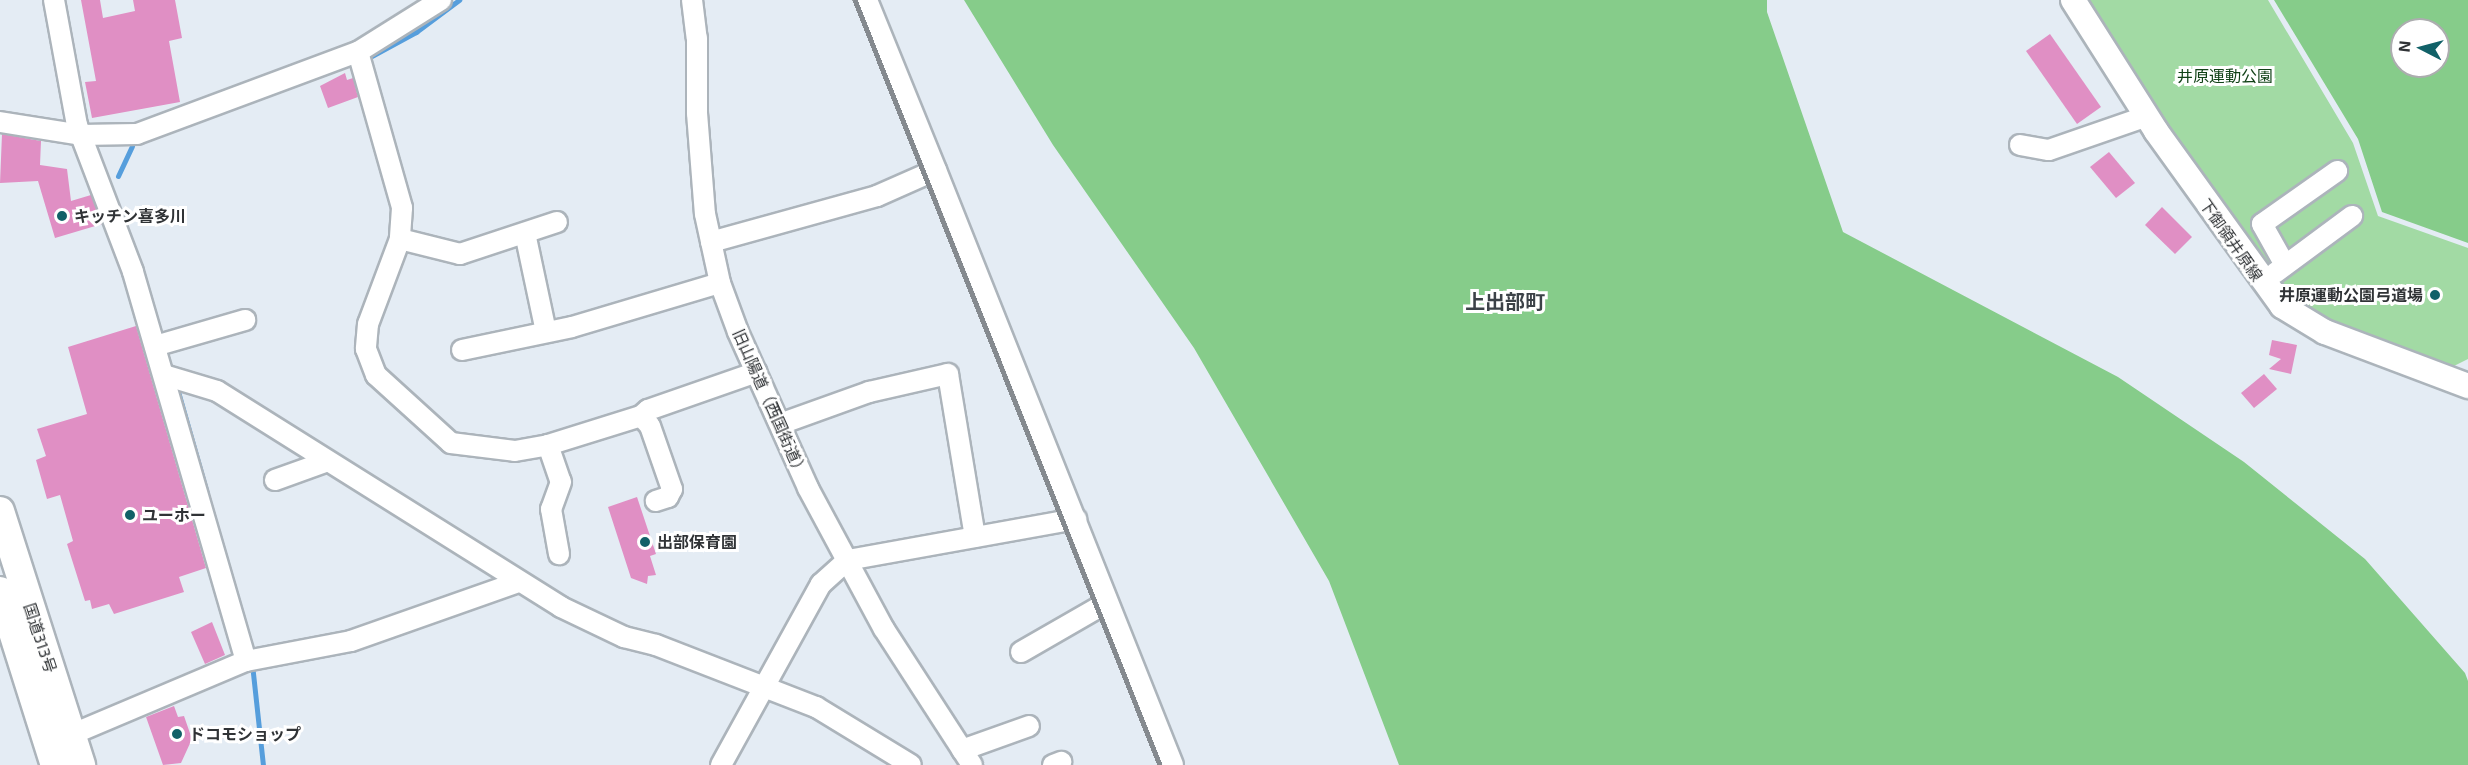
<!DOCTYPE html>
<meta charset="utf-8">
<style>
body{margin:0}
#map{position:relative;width:2468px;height:765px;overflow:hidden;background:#e4ecf4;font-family:"Exo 2","Noto Sans JP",sans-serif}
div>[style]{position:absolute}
.green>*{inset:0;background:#a2daa4}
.forest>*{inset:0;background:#86cc8a}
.stream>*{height:5px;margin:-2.5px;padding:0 2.5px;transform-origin:2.5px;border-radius:2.5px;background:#569edc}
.building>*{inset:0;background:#e08fc4}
.roads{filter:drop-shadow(2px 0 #acb4bb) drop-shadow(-2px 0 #acb4bb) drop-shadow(0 2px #acb4bb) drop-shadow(0 -2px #acb4bb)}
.minor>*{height:20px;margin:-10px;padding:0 10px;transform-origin:10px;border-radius:10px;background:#fff}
.major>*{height:24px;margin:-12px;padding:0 12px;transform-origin:12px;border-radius:12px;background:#fff}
.highway>*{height:28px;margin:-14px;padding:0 14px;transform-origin:14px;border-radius:14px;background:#fff}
.rail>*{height:4.5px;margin:-2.25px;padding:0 2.25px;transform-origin:2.25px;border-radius:2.25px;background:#858a8f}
.dots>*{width:16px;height:16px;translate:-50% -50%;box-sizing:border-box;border:3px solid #fff;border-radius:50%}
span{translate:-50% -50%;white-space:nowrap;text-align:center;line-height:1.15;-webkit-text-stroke:6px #fff;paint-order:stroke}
.park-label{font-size:16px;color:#114217}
.poi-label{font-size:16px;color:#303336;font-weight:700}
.left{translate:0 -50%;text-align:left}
.right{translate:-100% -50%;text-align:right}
.street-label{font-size:16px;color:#303336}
.quarter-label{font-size:20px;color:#3c4248;font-weight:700}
.north{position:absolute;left:2390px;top:18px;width:60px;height:60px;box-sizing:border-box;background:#fff;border:2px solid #acadaf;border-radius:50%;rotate:276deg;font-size:16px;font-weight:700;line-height:24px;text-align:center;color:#303336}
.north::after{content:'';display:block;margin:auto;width:21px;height:27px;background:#116168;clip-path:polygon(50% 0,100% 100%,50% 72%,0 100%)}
</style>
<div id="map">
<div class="green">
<i style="clip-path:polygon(2082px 0,2268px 0,2353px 143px,2378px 216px,2468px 248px,2468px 359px,2446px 370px,2357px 337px,2297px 306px,2262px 267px)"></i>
</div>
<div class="forest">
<i style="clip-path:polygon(964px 0,1767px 0,1767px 12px,1843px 232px,2118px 377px,2244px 462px,2365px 559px,2465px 673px,2468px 681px,2468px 765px,1399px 765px,1329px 581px,1194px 348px,1053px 145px)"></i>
<i style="clip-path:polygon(evenodd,2274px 0,2468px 0,2468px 243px,2382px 212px,2358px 139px,2274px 0,2402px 30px,2438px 30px,2438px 66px,2402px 66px,2402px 30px)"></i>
</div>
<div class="stream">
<i style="left:368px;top:58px;width:55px;rotate:-28.4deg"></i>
<i style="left:416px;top:32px;width:54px;rotate:-36.7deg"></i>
<i style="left:118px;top:176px;width:33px;rotate:-65deg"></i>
<i style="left:177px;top:388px;width:109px;rotate:74.1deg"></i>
<i style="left:252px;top:664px;width:102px;rotate:83.8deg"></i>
</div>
<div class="building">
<i style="clip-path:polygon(81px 0,100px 0,103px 18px,135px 11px,133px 0,175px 0,182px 38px,169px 41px,180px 102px,92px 118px,85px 82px,96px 81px)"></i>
<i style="clip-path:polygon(2050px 34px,2101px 107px,2077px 124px,2026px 51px)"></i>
<i style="clip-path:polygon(345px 73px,347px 80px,353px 78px,358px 97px,328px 108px,320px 86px)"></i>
<i style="clip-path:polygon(2px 134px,41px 141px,40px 165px,67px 169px,71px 201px,91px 195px,102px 224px,55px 238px,38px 181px,0 183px)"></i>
<i style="clip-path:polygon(2109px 152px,2135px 183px,2116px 198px,2090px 167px)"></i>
<i style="clip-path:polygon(2162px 207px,2192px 237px,2175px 254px,2145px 225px)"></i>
<i style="clip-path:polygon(136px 326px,206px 568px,179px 577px,184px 592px,114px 614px,109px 604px,92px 609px,90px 600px,85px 601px,67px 544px,73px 541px,60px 495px,47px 499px,36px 460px,46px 456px,37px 429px,87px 414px,68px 347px)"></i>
<i style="clip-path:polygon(2272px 340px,2297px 345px,2291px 374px,2269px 369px,2281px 359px,2269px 355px)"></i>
<i style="clip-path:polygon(2264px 374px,2277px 389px,2254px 408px,2241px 393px)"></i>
<i style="clip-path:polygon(637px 497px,656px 554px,650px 556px,656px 575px,648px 576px,647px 584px,631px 578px,608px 507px)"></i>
<i style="clip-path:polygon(212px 622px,225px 655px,205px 664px,191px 632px)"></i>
<i style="clip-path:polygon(174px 706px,178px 717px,184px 716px,192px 739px,181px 763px,163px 765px,146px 717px)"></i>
</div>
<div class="roads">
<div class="minor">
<i style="left:54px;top:0;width:127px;rotate:79.6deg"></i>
<i style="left:77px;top:125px;width:157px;rotate:69.1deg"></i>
<i style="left:133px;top:272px;width:405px;rotate:73.8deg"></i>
<i style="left:692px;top:0;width:38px;rotate:83deg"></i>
<i style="left:697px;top:38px;width:75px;rotate:90deg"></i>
<i style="left:697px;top:113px;width:101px;rotate:85.5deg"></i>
<i style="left:705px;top:214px;width:71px;rotate:77.7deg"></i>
<i style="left:720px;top:283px;width:52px;rotate:69.8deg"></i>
<i style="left:738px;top:332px;width:171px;rotate:65.8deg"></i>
<i style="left:808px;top:488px;width:160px;rotate:61.7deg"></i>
<i style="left:884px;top:629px;width:162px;rotate:57.1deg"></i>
<i style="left:867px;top:0;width:183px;rotate:67.9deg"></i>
<i style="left:358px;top:52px;width:162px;rotate:74.2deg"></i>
<i style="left:402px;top:208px;width:31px;rotate:94deg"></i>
<i style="left:400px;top:239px;width:91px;rotate:110.6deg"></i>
<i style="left:368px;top:324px;width:25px;rotate:95deg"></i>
<i style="left:366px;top:349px;width:28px;rotate:69deg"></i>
<i style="left:376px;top:375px;width:101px;rotate:42.2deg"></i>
<i style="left:451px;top:443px;width:64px;rotate:7.1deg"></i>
<i style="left:515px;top:451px;width:34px;rotate:-10deg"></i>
<i style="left:548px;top:445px;width:97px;rotate:-17.3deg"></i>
<i style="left:641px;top:416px;width:9px;rotate:-41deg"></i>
<i style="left:648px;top:410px;width:115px;rotate:-19.2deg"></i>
<i style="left:0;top:122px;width:82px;rotate:9.1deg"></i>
<i style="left:81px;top:135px;width:56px;rotate:-1deg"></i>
<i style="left:137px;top:134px;width:236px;rotate:-20.4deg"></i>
<i style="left:358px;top:52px;width:98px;rotate:-32.1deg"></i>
<i style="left:2020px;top:145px;width:29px;rotate:10deg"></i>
<i style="left:2049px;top:150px;width:104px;rotate:-19.1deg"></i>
<i style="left:525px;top:233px;width:101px;rotate:78deg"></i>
<i style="left:400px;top:239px;width:62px;rotate:14deg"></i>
<i style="left:460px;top:254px;width:102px;rotate:-18.3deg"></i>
<i style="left:711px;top:242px;width:172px;rotate:-15.5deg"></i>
<i style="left:877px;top:196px;width:64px;rotate:-23.8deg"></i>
<i style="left:936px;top:170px;width:640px;rotate:68.28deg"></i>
<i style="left:2285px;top:265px;width:47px;rotate:-119.3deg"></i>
<i style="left:2262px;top:224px;width:92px;rotate:-35.2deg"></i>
<i style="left:2275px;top:273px;width:96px;rotate:-36.5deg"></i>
<i style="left:155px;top:346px;width:94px;rotate:-16.1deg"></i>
<i style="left:462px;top:350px;width:112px;rotate:-11.8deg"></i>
<i style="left:572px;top:327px;width:154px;rotate:-16.6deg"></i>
<i style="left:164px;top:375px;width:55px;rotate:16.8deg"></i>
<i style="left:217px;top:391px;width:406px;rotate:32.1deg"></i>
<i style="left:561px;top:607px;width:70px;rotate:25.5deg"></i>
<i style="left:624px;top:637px;width:33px;rotate:14deg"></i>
<i style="left:656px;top:645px;width:172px;rotate:21.2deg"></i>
<i style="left:816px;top:707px;width:111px;rotate:31.4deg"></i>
<i style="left:641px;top:416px;width:13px;rotate:48deg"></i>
<i style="left:650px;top:426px;width:67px;rotate:70.8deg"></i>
<i style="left:672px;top:489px;width:9px;rotate:117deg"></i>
<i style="left:668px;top:497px;width:13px;rotate:162deg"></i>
<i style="left:780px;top:424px;width:95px;rotate:-19.8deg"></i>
<i style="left:869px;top:392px;width:81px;rotate:-12.8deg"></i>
<i style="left:948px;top:374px;width:165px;rotate:80.6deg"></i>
<i style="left:548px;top:445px;width:39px;rotate:71deg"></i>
<i style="left:561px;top:482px;width:29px;rotate:110deg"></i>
<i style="left:551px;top:509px;width:46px;rotate:79.9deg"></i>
<i style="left:275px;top:480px;width:53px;rotate:-19.8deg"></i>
<i style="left:1021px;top:652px;width:100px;rotate:-29.9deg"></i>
<i style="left:61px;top:739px;width:201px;rotate:-22.9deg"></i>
<i style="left:246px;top:661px;width:107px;rotate:-10.8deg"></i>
<i style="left:351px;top:641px;width:175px;rotate:-19.4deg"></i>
<i style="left:962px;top:750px;width:71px;rotate:-19.7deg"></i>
<i style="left:721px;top:765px;width:207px;rotate:-61.1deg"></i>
<i style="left:821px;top:584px;width:36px;rotate:-42deg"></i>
<i style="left:848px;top:560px;width:232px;rotate:-10.2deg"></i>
<i style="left:1053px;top:765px;width:9px;rotate:-21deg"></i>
</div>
<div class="major">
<i style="left:2073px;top:0;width:155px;rotate:57.6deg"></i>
<i style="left:2156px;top:131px;width:216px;rotate:54.2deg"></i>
<i style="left:2282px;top:306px;width:50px;rotate:31.2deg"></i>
<i style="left:2325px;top:332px;width:153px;rotate:20.7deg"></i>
</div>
<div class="highway">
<i style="left:0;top:511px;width:267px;rotate:72.3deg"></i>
<i style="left:0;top:591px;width:182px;rotate:72.5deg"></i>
</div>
</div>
<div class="rail">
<i style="left:855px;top:0;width:824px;rotate:68.26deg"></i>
</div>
<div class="dots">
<i style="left:62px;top:216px;background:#116168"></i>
<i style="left:2435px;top:295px;background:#116168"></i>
<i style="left:130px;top:515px;background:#116168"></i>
<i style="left:645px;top:542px;background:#116168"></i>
<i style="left:177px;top:734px;background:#116168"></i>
</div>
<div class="park-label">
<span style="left:2225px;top:76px">井原運動公園</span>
</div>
<div class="poi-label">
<span class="left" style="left:74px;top:216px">キッチン喜多川</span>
<span class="right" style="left:2423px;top:295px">井原運動公園弓道場</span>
<span class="left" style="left:142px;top:515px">ユーホー</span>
<span class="left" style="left:657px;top:542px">出部保育園</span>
<span class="left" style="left:189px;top:734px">ドコモショップ</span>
</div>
<div class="street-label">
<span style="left:2231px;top:240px;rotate:55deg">下御領井原線</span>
<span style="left:770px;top:403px;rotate:66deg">旧山陽道（西国街道）</span>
<span style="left:40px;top:638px;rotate:72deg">国道313号</span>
</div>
<div class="quarter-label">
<span style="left:1505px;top:301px">上出部町</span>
</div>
<div class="north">N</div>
</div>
